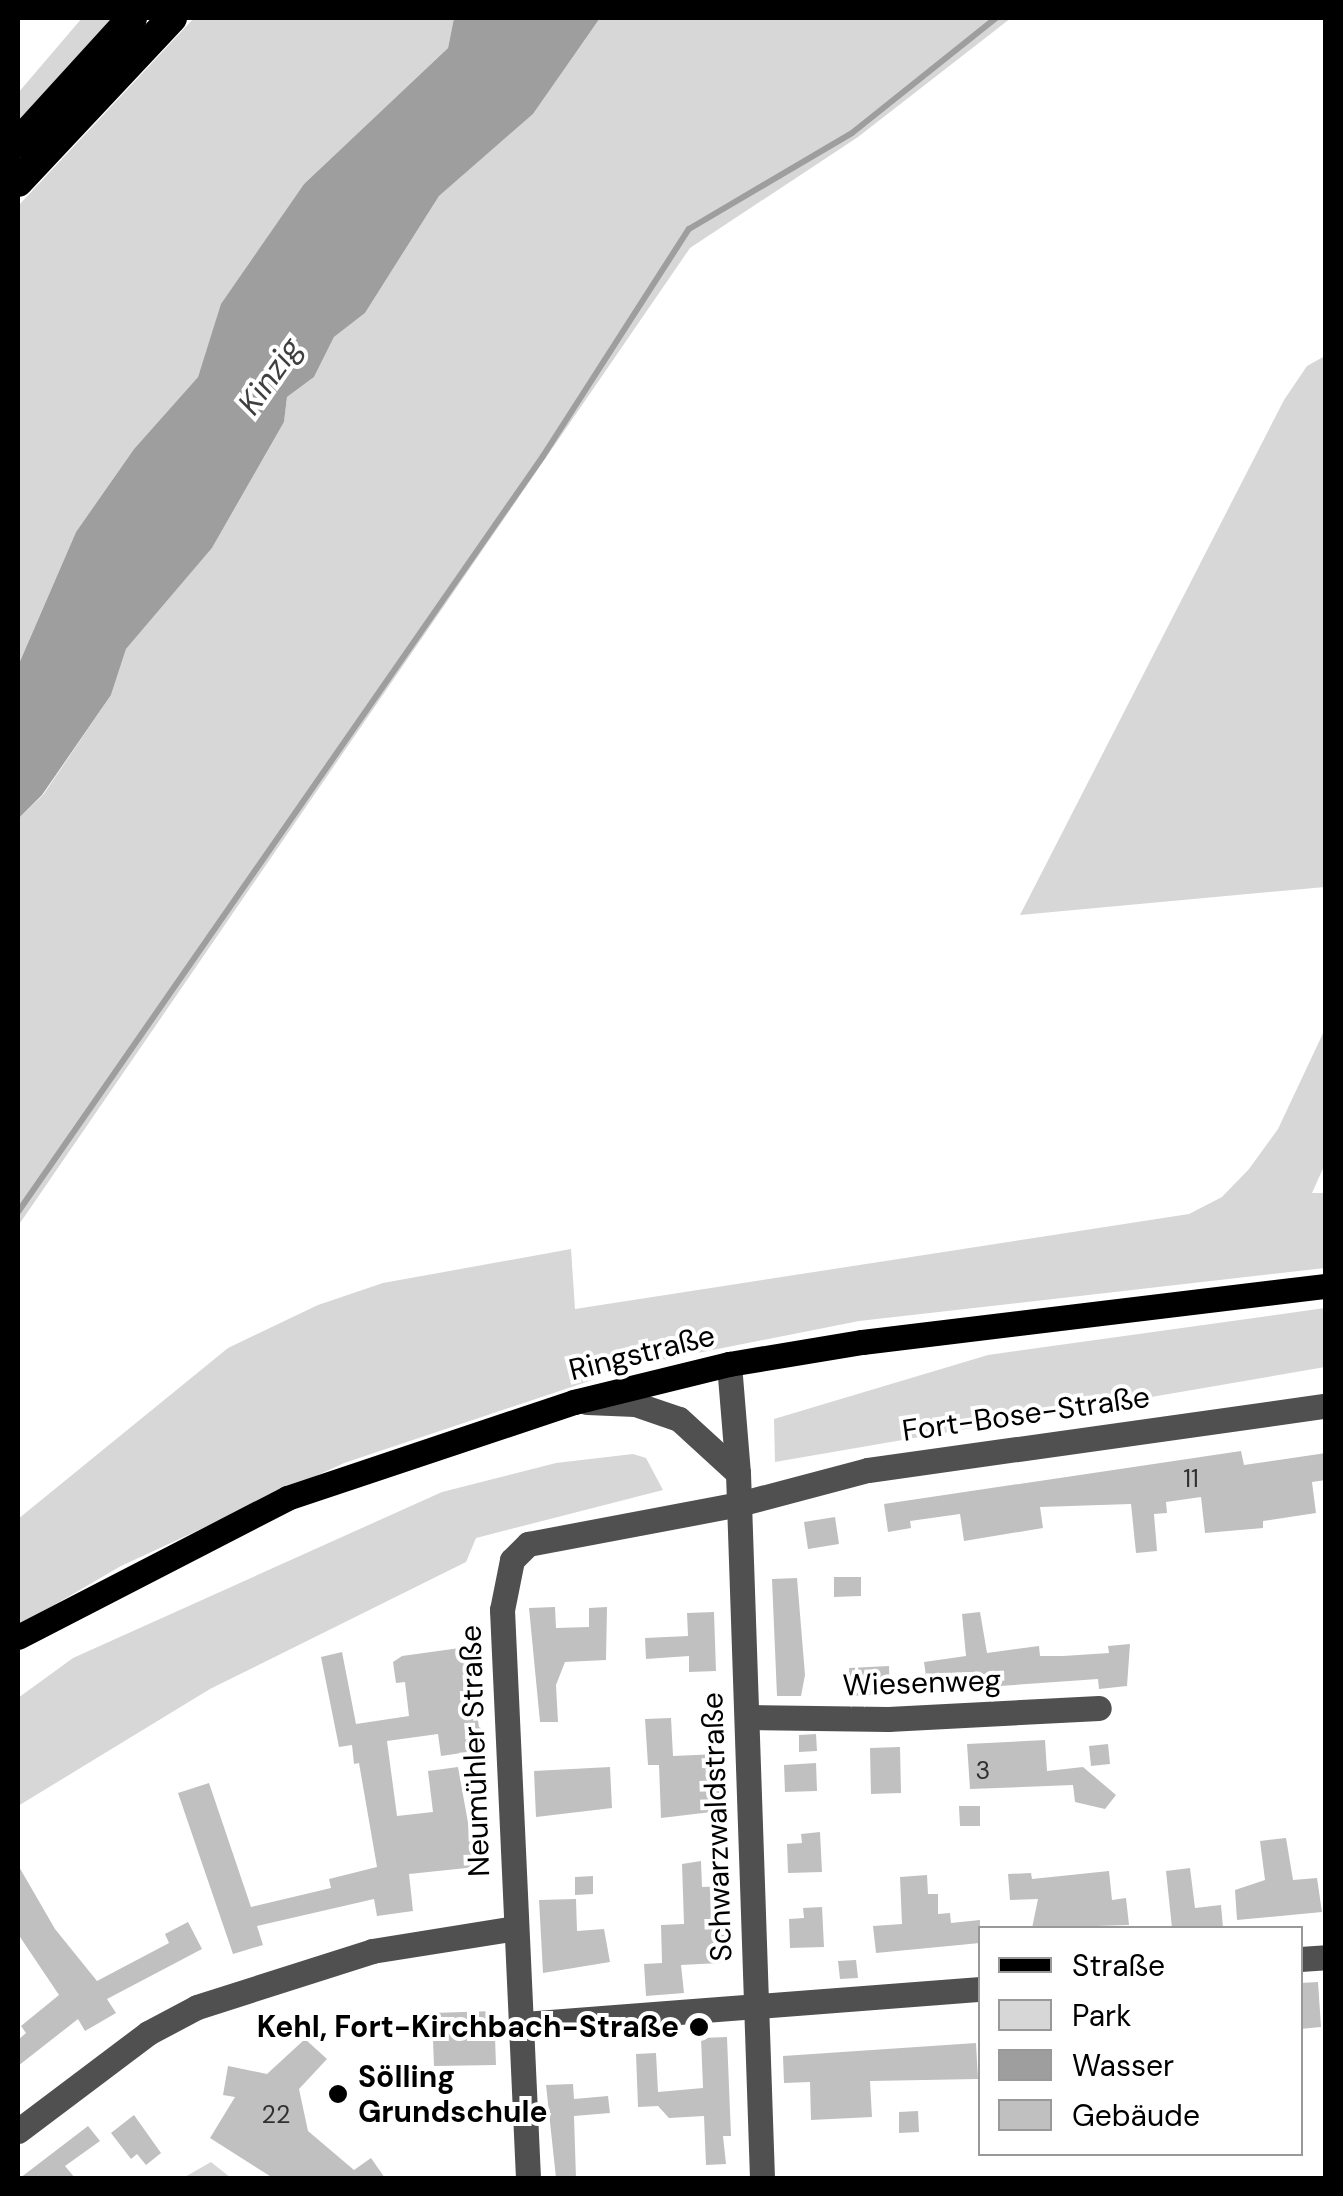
<!DOCTYPE html>
<meta charset="utf-8">
<style>
body{margin:0}
#map{position:relative;width:1343px;height:2196px;overflow:hidden;background:#fff;font-family:"DM Sans",sans-serif}
div>[style]{position:absolute}
.green>*{inset:0;background:#d7d7d7}
.water>*{inset:0;background:#9e9e9e}
.stream>*{height:6px;margin:-3px;padding:0 3px;transform-origin:3px;border-radius:3px;background:#9e9e9e}
.building>*{inset:0;background:#c0c0c0}
.minor>*{height:25px;margin:-12.5px;padding:0 12.5px;transform-origin:12.5px;border-radius:12.5px;background:#505050}
.major>*{height:25px;margin:-12.5px;padding:0 12.5px;transform-origin:12.5px;border-radius:12.5px;background:#000}
.highway>*{height:30px;margin:-15px;padding:0 15px;transform-origin:15px;border-radius:15px;background:#000}
.dots>*{width:28px;height:28px;translate:-50% -50%;box-sizing:border-box;border:5px solid #fff;border-radius:50%}
span{translate:-50% -50%;white-space:nowrap;text-align:center;line-height:1.15;-webkit-text-stroke:8px #fff;paint-order:stroke}
.number-label{font-size:25px;color:#303030}
.number-label span{-webkit-text-stroke-width:0}
.street-label{font-size:30px;color:#000}
.poi-label{font-size:30px;color:#000;font-weight:700}
.right{translate:-100% -50%;text-align:right}
.left{translate:0 -50%;text-align:left}
.water-label{font-size:32px;color:#3f3f3f;font-style:italic}
.frame{position:absolute;inset:0;border:20px solid #000;pointer-events:none}
.legend{position:absolute;left:978px;top:1926px;width:325px;height:230px;box-sizing:border-box;background:#fff;border:2px solid #999;margin:0;padding:12px 18px;list-style:none;font-size:30px;color:#000}
.legend li{display:flex;align-items:center;gap:20px;height:50px}
.legend b{width:50px;border:2px solid #999}
</style>
<div id="map">
<div class="green">
<i style="clip-path:polygon(82px 18px,119px 18px,18px 125px,18px 93px)"></i>
<i style="clip-path:polygon(194px 18px,454px 18px,448px 48px,304px 184px,222px 304px,198px 377px,134px 449px,76px 532px,18px 666px,18px 206px)"></i>
<i style="clip-path:polygon(600px 18px,1011px 18px,858px 137px,690px 248px,18px 1226px,18px 819px,43px 795px,111px 695px,126px 649px,212px 548px,284px 422px,287px 397px,314px 377px,334px 337px,365px 313px,439px 196px,533px 114px)"></i>
<i style="clip-path:polygon(1325px 356px,1325px 887px,1020px 915px,1284px 400px,1307px 366px)"></i>
<i style="clip-path:polygon(1325px 1029px,1325px 1164px,1312px 1193px,1325px 1193px,1325px 1268px,859px 1321px,637px 1365px,344px 1463px,121px 1566px,18px 1626px,18px 1519px,228px 1348px,318px 1305px,383px 1283px,571px 1249px,575px 1309px,1189px 1214px,1222px 1197px,1249px 1169px,1278px 1129px)"></i>
<i style="clip-path:polygon(1325px 1308px,1325px 1367px,775px 1462px,774px 1419px,988px 1355px)"></i>
<i style="clip-path:polygon(633px 1454px,646px 1458px,663px 1490px,476px 1538px,466px 1562px,210px 1689px,18px 1806px,18px 1698px,73px 1658px,442px 1492px,556px 1463px)"></i>
<i style="clip-path:polygon(211px 2162px,231px 2178px,183px 2178px)"></i>
</div>
<div class="water">
<i style="clip-path:polygon(454px 18px,600px 18px,533px 114px,439px 196px,365px 313px,334px 337px,314px 377px,287px 397px,284px 422px,212px 548px,126px 649px,111px 695px,42px 795px,18px 819px,18px 666px,76px 532px,134px 449px,198px 377px,221px 304px,304px 184px,448px 48px)"></i>
</div>
<div class="stream">
<i style="left:18px;top:1212px;width:920px;rotate:-55.22deg"></i>
<i style="left:543px;top:456px;width:270px;rotate:-57.3deg"></i>
<i style="left:689px;top:229px;width:189px;rotate:-30.5deg"></i>
<i style="left:852px;top:133px;width:184px;rotate:-38.6deg"></i>
</div>
<div class="building">
<i style="clip-path:polygon(1241px 1451px,1244px 1465px,1326px 1453px,1326px 1480px,1312px 1482px,1316px 1513px,1263px 1521px,1263px 1528px,1205px 1533px,1201px 1497px,1166px 1502px,1167px 1513px,1154px 1514px,1157px 1551px,1136px 1553px,1131px 1504px,1040px 1507px,1043px 1528px,964px 1541px,960px 1514px,910px 1521px,911px 1528px,888px 1532px,884px 1504px)"></i>
<i style="clip-path:polygon(835px 1517px,839px 1544px,808px 1549px,804px 1522px)"></i>
<i style="clip-path:polygon(834px 1577px,861px 1577px,861px 1596px,834px 1597px)"></i>
<i style="clip-path:polygon(797px 1578px,805px 1675px,801px 1696px,777px 1696px,772px 1579px)"></i>
<i style="clip-path:polygon(555px 1607px,556px 1628px,589px 1627px,589px 1608px,607px 1607px,606px 1660px,565px 1662px,556px 1685px,558px 1722px,540px 1722px,529px 1608px)"></i>
<i style="clip-path:polygon(714px 1612px,716px 1671px,689px 1672px,689px 1656px,646px 1659px,645px 1638px,688px 1636px,687px 1613px)"></i>
<i style="clip-path:polygon(980px 1612px,987px 1653px,1039px 1646px,1040px 1656px,1063px 1656px,1109px 1653px,1108px 1646px,1130px 1644px,1127px 1686px,1099px 1689px,1098px 1679px,928px 1691px,924px 1662px,966px 1656px,962px 1614px)"></i>
<i style="clip-path:polygon(467px 1647px,479px 1727px,486px 1731px,482px 1750px,441px 1756px,438px 1734px,387px 1741px,397px 1816px,433px 1812px,428px 1771px,458px 1767px,476px 1867px,409px 1874px,413px 1911px,377px 1916px,374px 1899px,257px 1926px,263px 1945px,233px 1954px,178px 1793px,209px 1783px,251px 1907px,331px 1888px,329px 1879px,377px 1867px,359px 1763px,354px 1764px,352px 1745px,339px 1747px,321px 1657px,342px 1652px,356px 1724px,409px 1716px,405px 1682px,396px 1683px,393px 1662px,402px 1656px)"></i>
<i style="clip-path:polygon(889px 1666px,890px 1694px,850px 1696px,849px 1668px)"></i>
<i style="clip-path:polygon(671px 1718px,673px 1756px,718px 1754px,720px 1811px,661px 1818px,659px 1765px,648px 1765px,645px 1719px)"></i>
<i style="clip-path:polygon(816px 1734px,817px 1751px,799px 1752px,799px 1735px)"></i>
<i style="clip-path:polygon(1045px 1740px,1047px 1771px,1083px 1767px,1116px 1795px,1105px 1809px,1075px 1802px,1073px 1785px,970px 1789px,967px 1744px)"></i>
<i style="clip-path:polygon(1108px 1744px,1110px 1764px,1091px 1766px,1089px 1746px)"></i>
<i style="clip-path:polygon(900px 1747px,901px 1793px,871px 1794px,870px 1748px)"></i>
<i style="clip-path:polygon(816px 1763px,817px 1791px,785px 1792px,784px 1765px)"></i>
<i style="clip-path:polygon(610px 1767px,612px 1808px,536px 1817px,534px 1771px)"></i>
<i style="clip-path:polygon(959px 1806px,980px 1806px,980px 1826px,960px 1826px)"></i>
<i style="clip-path:polygon(820px 1832px,822px 1872px,788px 1873px,787px 1844px,802px 1843px,801px 1834px)"></i>
<i style="clip-path:polygon(1286px 1838px,1293px 1880px,1317px 1878px,1322px 1912px,1237px 1920px,1235px 1890px,1265px 1880px,1260px 1841px)"></i>
<i style="clip-path:polygon(701px 1861px,702px 1887px,722px 1886px,725px 1952px,720px 1963px,681px 1965px,684px 1993px,646px 1996px,644px 1964px,662px 1963px,661px 1925px,684px 1924px,682px 1864px)"></i>
<i style="clip-path:polygon(18px 1865px,55px 1929px,97px 1981px,169px 1943px,165px 1934px,188px 1922px,202px 1949px,107px 1999px,116px 2013px,85px 2031px,78px 2019px,18px 2066px,18px 2040px,26px 2033px,21px 2026px,59px 1995px,18px 1934px)"></i>
<i style="clip-path:polygon(1190px 1868px,1195px 1908px,1221px 1905px,1223px 1928px,1172px 1928px,1166px 1871px)"></i>
<i style="clip-path:polygon(1109px 1871px,1112px 1900px,1126px 1898px,1129px 1925px,1032px 1928px,1038px 1899px,1010px 1900px,1008px 1874px,1031px 1873px,1032px 1879px)"></i>
<i style="clip-path:polygon(927px 1875px,928px 1894px,938px 1894px,938px 1914px,950px 1913px,951px 1923px,980px 1920px,980px 1943px,876px 1953px,873px 1926px,902px 1924px,900px 1877px)"></i>
<i style="clip-path:polygon(593px 1876px,593px 1894px,575px 1895px,575px 1877px)"></i>
<i style="clip-path:polygon(576px 1899px,577px 1931px,604px 1929px,610px 1962px,543px 1973px,539px 1900px)"></i>
<i style="clip-path:polygon(822px 1907px,824px 1947px,790px 1948px,789px 1919px,804px 1918px,803px 1908px)"></i>
<i style="clip-path:polygon(856px 1960px,858px 1978px,840px 1979px,838px 1961px)"></i>
<i style="clip-path:polygon(1318px 1982px,1321px 2027px,1300px 2029px,1300px 1983px)"></i>
<i style="clip-path:polygon(494px 2011px,496px 2065px,434px 2066px,432px 2013px)"></i>
<i style="clip-path:polygon(727px 2037px,731px 2136px,723px 2136px,726px 2164px,706px 2165px,704px 2116px,669px 2118px,658px 2106px,638px 2107px,636px 2054px,656px 2053px,658px 2092px,703px 2088px,701px 2038px)"></i>
<i style="clip-path:polygon(305px 2039px,327px 2059px,299px 2089px,308px 2131px,354px 2170px,371px 2158px,385px 2178px,273px 2178px,210px 2138px,235px 2097px,223px 2095px,228px 2066px,267px 2074px)"></i>
<i style="clip-path:polygon(976px 2043px,978px 2079px,870px 2081px,872px 2117px,811px 2120px,810px 2082px,784px 2083px,783px 2056px)"></i>
<i style="clip-path:polygon(573px 2084px,574px 2099px,608px 2096px,610px 2113px,574px 2116px,576px 2178px,556px 2178px,546px 2085px)"></i>
<i style="clip-path:polygon(918px 2111px,919px 2132px,899px 2133px,899px 2112px)"></i>
<i style="clip-path:polygon(134px 2115px,161px 2153px,146px 2165px,137px 2154px,131px 2159px,111px 2133px)"></i>
<i style="clip-path:polygon(88px 2126px,100px 2141px,65px 2166px,75px 2178px,20px 2178px)"></i>
</div>
<div class="minor">
<i style="left:729px;top:1364px;width:109px;rotate:85.3deg"></i>
<i style="left:738px;top:1473px;width:705px;rotate:88.05deg"></i>
<i style="left:587px;top:1402px;width:48px;rotate:2.4deg"></i>
<i style="left:635px;top:1404px;width:46px;rotate:18.8deg"></i>
<i style="left:679px;top:1419px;width:80px;rotate:42.5deg"></i>
<i style="left:748px;top:1717px;width:140px;rotate:0.8deg"></i>
<i style="left:888px;top:1719px;width:211px;rotate:-3deg"></i>
<i style="left:1300px;top:1959px;width:26px;rotate:-4deg"></i>
<i style="left:524px;top:2024px;width:458px;rotate:-4.4deg"></i>
<i style="left:18px;top:2131px;width:163px;rotate:-37deg"></i>
<i style="left:148px;top:2033px;width:55px;rotate:-28deg"></i>
<i style="left:197px;top:2007px;width:184px;rotate:-17.7deg"></i>
<i style="left:372px;top:1951px;width:145px;rotate:-9.1deg"></i>
<i style="left:528px;top:2178px;width:569px;rotate:-92.62deg"></i>
<i style="left:502px;top:1610px;width:51px;rotate:-78.7deg"></i>
<i style="left:512px;top:1560px;width:23px;rotate:-45deg"></i>
<i style="left:528px;top:1544px;width:215px;rotate:-10.7deg"></i>
<i style="left:739px;top:1504px;width:133px;rotate:-14.8deg"></i>
<i style="left:868px;top:1470px;width:462px;rotate:-8deg"></i>
</div>
<div class="major">
<i style="left:18px;top:1637px;width:303px;rotate:-27.3deg"></i>
<i style="left:287px;top:1498px;width:303px;rotate:-18.5deg"></i>
<i style="left:574px;top:1402px;width:160px;rotate:-13.8deg"></i>
<i style="left:729px;top:1364px;width:135px;rotate:-9.4deg"></i>
<i style="left:862px;top:1342px;width:467px;rotate:-6.9deg"></i>
</div>
<div class="highway">
<i style="left:18px;top:143px;width:169px;rotate:-47.6deg"></i>
<i style="left:18px;top:182px;width:225px;rotate:-46.8deg"></i>
</div>
<div class="dots">
<i style="left:699px;top:2027px;background:#000"></i>
<i style="left:338px;top:2094px;background:#000"></i>
</div>
<div class="number-label">
<span style="left:1191px;top:1479px">11</span>
<span style="left:983px;top:1771px">3</span>
<span style="left:276px;top:2115px">22</span>
</div>
<div class="street-label">
<span style="left:642px;top:1353px;rotate:-14deg">Ringstraße</span>
<span style="left:1026px;top:1414px;rotate:-8deg">Fort-Bose-Straße</span>
<span style="left:922px;top:1683px;rotate:-2deg">Wiesenweg</span>
<span style="left:475px;top:1751px;rotate:-92deg">Neumühler Straße</span>
<span style="left:717px;top:1827px;rotate:-92deg">Schwarzwaldstraße</span>
</div>
<div class="poi-label">
<span class="right" style="left:679px;top:2027px">Kehl, Fort-Kirchbach-Straße</span>
<span class="left" style="left:358px;top:2094px">Sölling<br>Grundschule</span>
</div>
<div class="water-label">
<span style="left:270px;top:376px;rotate:-55deg">Kinzig</span>
</div>
<div class="frame"></div>
<ul class="legend">
<li><b style="height:12px;background:#000"></b>Straße</li>
<li><b style="height:28px;background:#d7d7d7"></b>Park</li>
<li><b style="height:28px;background:#9e9e9e"></b>Wasser</li>
<li><b style="height:28px;background:#c0c0c0"></b>Gebäude</li>
</ul>
</div>
